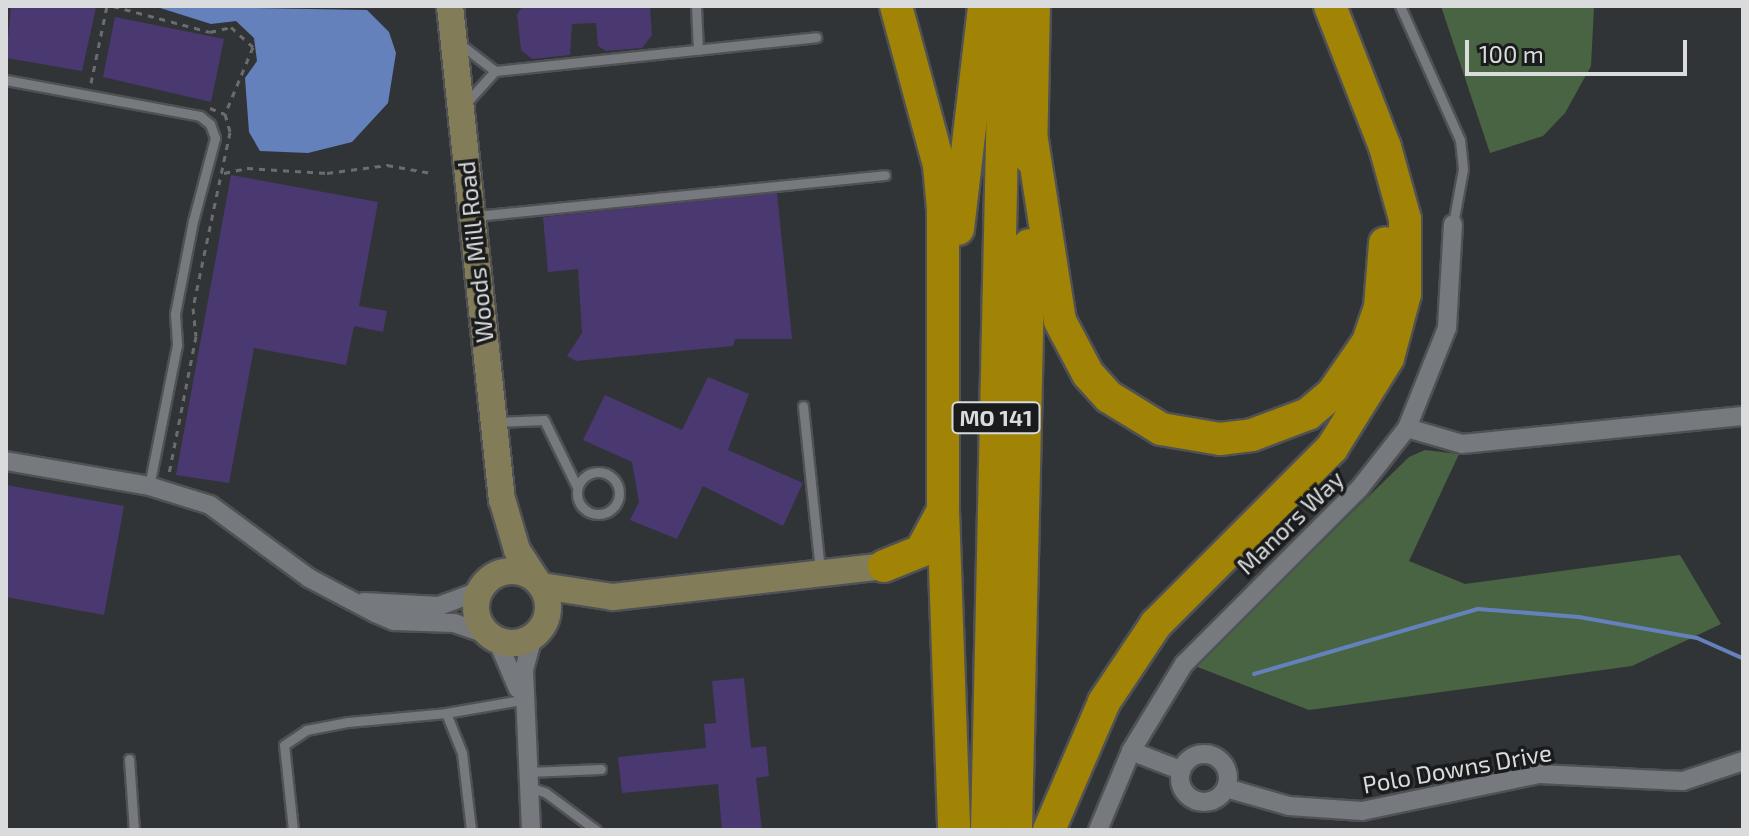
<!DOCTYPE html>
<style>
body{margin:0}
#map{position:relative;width:1749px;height:836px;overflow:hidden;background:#313437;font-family:"Exo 2",sans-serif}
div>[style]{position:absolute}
.green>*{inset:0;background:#496443}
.water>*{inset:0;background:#6481bb}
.stream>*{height:4px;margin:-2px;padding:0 2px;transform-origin:2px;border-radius:2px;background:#6481bb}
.building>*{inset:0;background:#4a3871}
.path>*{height:3px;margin-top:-1.5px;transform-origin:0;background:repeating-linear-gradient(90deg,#6a6c6f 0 6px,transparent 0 12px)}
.roads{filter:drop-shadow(2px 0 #4f5154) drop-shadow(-2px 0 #4f5154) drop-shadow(0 2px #4f5154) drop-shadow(0 -2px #4f5154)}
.lane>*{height:9px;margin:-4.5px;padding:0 4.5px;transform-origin:4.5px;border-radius:4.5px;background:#76797d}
.lane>.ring{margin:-4.5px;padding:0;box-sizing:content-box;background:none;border:9px solid #76797d;border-radius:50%}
.street>*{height:18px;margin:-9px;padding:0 9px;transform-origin:9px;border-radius:9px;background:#76797d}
.street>.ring{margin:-9px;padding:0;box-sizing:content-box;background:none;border:18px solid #76797d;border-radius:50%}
.secondary>*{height:26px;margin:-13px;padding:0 13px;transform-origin:13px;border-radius:13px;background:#837c59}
.secondary>.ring{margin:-13px;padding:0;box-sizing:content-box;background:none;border:26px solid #837c59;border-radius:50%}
.highway>*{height:32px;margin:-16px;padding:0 16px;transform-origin:16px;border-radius:16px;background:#a18305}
span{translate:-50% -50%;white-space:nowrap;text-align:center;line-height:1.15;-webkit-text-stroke:7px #1a1b1d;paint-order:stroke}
.shield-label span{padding:2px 6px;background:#1a1b1d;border:2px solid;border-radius:6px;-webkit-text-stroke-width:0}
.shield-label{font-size:22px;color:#d9dbdd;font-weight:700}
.street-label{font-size:24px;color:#d9dbdd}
.frame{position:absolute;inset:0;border:8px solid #d9dbdd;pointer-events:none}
.scale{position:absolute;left:1465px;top:40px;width:222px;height:36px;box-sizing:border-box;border:4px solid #d9dbdd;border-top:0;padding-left:10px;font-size:24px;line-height:28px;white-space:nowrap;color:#d9dbdd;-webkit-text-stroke:6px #1a1b1d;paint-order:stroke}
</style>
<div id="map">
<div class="green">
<i style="clip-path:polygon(1441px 6px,1594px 6px,1591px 66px,1565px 113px,1543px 136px,1490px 153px)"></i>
<i style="clip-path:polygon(1425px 450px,1459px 454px,1409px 561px,1465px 584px,1680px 555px,1721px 624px,1632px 666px,1309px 710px,1195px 666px,1409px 457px)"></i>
</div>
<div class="water">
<i style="clip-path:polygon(154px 6px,367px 10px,389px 32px,396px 53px,388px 103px,352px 142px,308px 153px,260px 151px,249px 132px,245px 78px,257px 61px,254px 38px,236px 21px,211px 24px)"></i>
</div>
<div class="stream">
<i style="left:1254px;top:674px;width:233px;rotate:-16.2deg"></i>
<i style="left:1478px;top:609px;width:101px;rotate:4.5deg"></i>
<i style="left:1579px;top:617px;width:120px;rotate:10.1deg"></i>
<i style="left:1697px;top:638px;width:49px;rotate:24deg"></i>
</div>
<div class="building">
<i style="clip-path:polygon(11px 6px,96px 8px,82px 71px,6px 58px)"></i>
<i style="clip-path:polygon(523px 6px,650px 6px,652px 35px,642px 48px,606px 51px,598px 46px,596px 23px,572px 24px,570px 55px,532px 59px,521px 50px,517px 14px)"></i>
<i style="clip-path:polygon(115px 17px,224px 39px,211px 102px,103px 77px)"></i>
<i style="clip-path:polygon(231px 175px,378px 202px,359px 306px,387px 311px,383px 332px,354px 326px,346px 365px,254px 348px,229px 483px,176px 475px)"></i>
<i style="clip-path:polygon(777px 193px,792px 339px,735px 339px,733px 346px,576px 361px,567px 356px,582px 333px,578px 269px,548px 272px,543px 217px)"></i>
<i style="clip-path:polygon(708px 377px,749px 394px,728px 450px,803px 483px,783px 526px,703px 486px,677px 539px,630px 520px,639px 502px,632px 462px,583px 440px,605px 395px,682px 430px)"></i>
<i style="clip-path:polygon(6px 485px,124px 506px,104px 615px,6px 597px)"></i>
<i style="clip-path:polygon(744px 678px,751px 748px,766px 746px,769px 776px,756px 778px,762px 830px,722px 830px,718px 784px,622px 793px,618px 757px,706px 748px,704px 724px,716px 723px,712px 681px)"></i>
</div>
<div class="path">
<i style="left:113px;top:6px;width:100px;rotate:15deg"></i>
<i style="left:210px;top:32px;width:22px;rotate:-13deg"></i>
<i style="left:231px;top:27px;width:30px;rotate:42deg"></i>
<i style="left:253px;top:47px;width:73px;rotate:112.7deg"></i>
<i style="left:225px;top:114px;width:19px;rotate:74deg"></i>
<i style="left:230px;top:132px;width:180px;rotate:101.9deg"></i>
<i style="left:193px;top:308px;width:28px;rotate:84deg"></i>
<i style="left:196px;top:336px;width:140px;rotate:101.1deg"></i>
<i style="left:91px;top:83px;width:79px;rotate:-78.3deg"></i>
<i style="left:210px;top:108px;width:16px;rotate:22deg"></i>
<i style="left:224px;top:173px;width:24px;rotate:-12deg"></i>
<i style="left:247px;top:168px;width:80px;rotate:3.6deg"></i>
<i style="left:327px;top:173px;width:61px;rotate:-7.6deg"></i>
<i style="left:387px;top:165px;width:45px;rotate:10.3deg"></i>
</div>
<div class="roads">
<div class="lane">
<i style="left:696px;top:6px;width:44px;rotate:87.4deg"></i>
<i style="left:1400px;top:6px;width:147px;rotate:65.9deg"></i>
<i style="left:1460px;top:140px;width:29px;rotate:84deg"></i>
<i style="left:1463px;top:169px;width:56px;rotate:100.3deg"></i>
<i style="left:460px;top:44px;width:44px;rotate:37.6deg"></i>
<i style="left:6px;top:80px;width:197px;rotate:10.5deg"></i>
<i style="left:200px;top:116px;width:13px;rotate:39deg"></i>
<i style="left:210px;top:124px;width:15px;rotate:70deg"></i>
<i style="left:215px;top:138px;width:86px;rotate:104.8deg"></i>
<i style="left:193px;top:221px;width:95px;rotate:101deg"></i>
<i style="left:175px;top:314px;width:31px;rotate:86deg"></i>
<i style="left:177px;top:345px;width:144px;rotate:101.2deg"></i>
<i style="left:467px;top:102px;width:42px;rotate:-47.9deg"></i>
<i style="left:495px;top:71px;width:323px;rotate:-6deg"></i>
<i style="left:475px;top:216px;width:412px;rotate:-5.7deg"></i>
<i style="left:803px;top:406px;width:165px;rotate:84.1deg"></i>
<i style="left:496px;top:422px;width:48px;rotate:-2.4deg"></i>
<i style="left:544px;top:420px;width:75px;rotate:63.8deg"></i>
<i class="ring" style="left:577px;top:472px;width:33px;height:33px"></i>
<i style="left:446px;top:713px;width:76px;rotate:-9.8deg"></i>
<i style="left:129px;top:759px;width:71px;rotate:86deg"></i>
<i style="left:528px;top:772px;width:73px;rotate:-2.4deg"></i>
<i style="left:529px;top:787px;width:18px;rotate:19deg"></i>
<i style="left:546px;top:793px;width:62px;rotate:36.5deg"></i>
<i style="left:293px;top:830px;width:85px;rotate:-96deg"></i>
<i style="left:284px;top:745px;width:27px;rotate:-34deg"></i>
<i style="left:306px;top:730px;width:43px;rotate:-10.8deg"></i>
<i style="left:348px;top:722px;width:98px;rotate:-5.2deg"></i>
<i style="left:446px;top:713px;width:43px;rotate:68.2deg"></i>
<i style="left:462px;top:753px;width:78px;rotate:83.3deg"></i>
</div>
<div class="street">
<i style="left:1407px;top:428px;width:57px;rotate:16.2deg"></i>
<i style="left:1462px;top:444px;width:282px;rotate:-5.7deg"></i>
<i style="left:6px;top:461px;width:145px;rotate:9.9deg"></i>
<i style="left:149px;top:486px;width:64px;rotate:17.3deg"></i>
<i style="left:210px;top:505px;width:123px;rotate:36.4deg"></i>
<i style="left:309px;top:578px;width:75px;rotate:27.9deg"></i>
<i style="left:375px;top:613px;width:21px;rotate:23deg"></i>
<i style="left:394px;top:621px;width:60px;rotate:1.9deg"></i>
<i style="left:454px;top:623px;width:37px;rotate:19deg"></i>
<i style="left:364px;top:602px;width:75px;rotate:3.1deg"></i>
<i style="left:439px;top:606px;width:43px;rotate:-20.6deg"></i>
<i style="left:497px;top:640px;width:53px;rotate:66.8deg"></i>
<i style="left:1131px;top:751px;width:53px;rotate:21.2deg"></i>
<i class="ring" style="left:1180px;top:754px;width:30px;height:30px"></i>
<i style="left:1226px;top:788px;width:66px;rotate:15.9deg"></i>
<i style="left:1289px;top:806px;width:73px;rotate:3.9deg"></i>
<i style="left:1362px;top:811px;width:181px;rotate:-11.8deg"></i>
<i style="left:1539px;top:774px;width:144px;rotate:2.8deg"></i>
<i style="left:1683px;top:781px;width:63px;rotate:-18.4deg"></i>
<i style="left:531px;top:830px;width:160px;rotate:-92.5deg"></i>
<i style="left:524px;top:670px;width:34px;rotate:-75deg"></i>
<i style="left:1098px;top:830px;width:86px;rotate:-67.3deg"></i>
<i style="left:1131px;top:751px;width:102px;rotate:-58.7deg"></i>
<i style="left:1184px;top:664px;width:247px;rotate:-45deg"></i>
<i style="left:1359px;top:489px;width:78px;rotate:-51.8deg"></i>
<i style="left:1407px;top:428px;width:108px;rotate:-68.2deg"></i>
<i style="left:1447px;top:328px;width:104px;rotate:-86.7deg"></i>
</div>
<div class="secondary">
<i style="left:450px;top:6px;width:496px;rotate:84deg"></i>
<i style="left:502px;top:499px;width:53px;rotate:73.6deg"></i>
<i style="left:517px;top:550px;width:35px;rotate:57deg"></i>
<i class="ring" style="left:476px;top:571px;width:46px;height:46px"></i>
<i style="left:542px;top:586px;width:72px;rotate:8.8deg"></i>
<i style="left:613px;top:597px;width:273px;rotate:-6.5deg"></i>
</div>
<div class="highway">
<i style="left:896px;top:6px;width:165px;rotate:74.9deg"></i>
<i style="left:939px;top:165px;width:45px;rotate:84.9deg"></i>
<i style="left:943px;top:210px;width:300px;rotate:90deg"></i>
<i style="left:943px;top:510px;width:320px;rotate:88deg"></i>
<i style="left:1032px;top:140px;width:183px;rotate:81.2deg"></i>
<i style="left:1060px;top:321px;width:60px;rotate:62.2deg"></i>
<i style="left:1088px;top:374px;width:31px;rotate:48deg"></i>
<i style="left:1109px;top:397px;width:61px;rotate:31.6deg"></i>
<i style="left:1161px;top:429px;width:60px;rotate:9.6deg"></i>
<i style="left:1220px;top:439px;width:32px;rotate:-7deg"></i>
<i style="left:1252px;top:435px;width:60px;rotate:-20.6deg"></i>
<i style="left:1308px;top:414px;width:31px;rotate:-40deg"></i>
<i style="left:1332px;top:394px;width:63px;rotate:-55.3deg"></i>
<i style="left:1368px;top:342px;width:37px;rotate:-71deg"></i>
<i style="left:1380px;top:307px;width:64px;rotate:-85.5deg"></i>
<i style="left:1031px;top:159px;width:153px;rotate:-88.9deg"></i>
<i style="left:958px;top:229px;width:225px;rotate:-83.3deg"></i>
<i style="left:884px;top:566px;width:40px;rotate:-22deg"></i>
<i style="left:921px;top:551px;width:44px;rotate:-61.7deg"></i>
<i style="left:987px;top:830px;width:824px;rotate:-88.75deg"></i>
<i style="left:1016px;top:830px;width:585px;rotate:-88.73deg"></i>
<i style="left:1049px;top:830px;width:139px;rotate:-66.7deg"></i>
<i style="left:1104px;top:702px;width:94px;rotate:-56.3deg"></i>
<i style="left:1156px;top:624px;width:249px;rotate:-45deg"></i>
<i style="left:1332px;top:448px;width:106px;rotate:-58.1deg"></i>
<i style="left:1388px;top:358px;width:66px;rotate:-75.1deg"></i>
<i style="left:1405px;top:294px;width:75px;rotate:-90deg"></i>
<i style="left:1405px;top:219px;width:75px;rotate:-105.5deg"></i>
<i style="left:1385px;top:147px;width:151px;rotate:-111.3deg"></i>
</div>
</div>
<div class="shield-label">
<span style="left:996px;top:418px">MO 141</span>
</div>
<div class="street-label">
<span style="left:475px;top:252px;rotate:-96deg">Woods Mill Road</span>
<span style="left:1290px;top:522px;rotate:-44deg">Manors Way</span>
<span style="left:1457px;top:768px;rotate:-10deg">Polo Downs Drive</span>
</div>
<div class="frame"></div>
<div class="scale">100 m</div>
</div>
